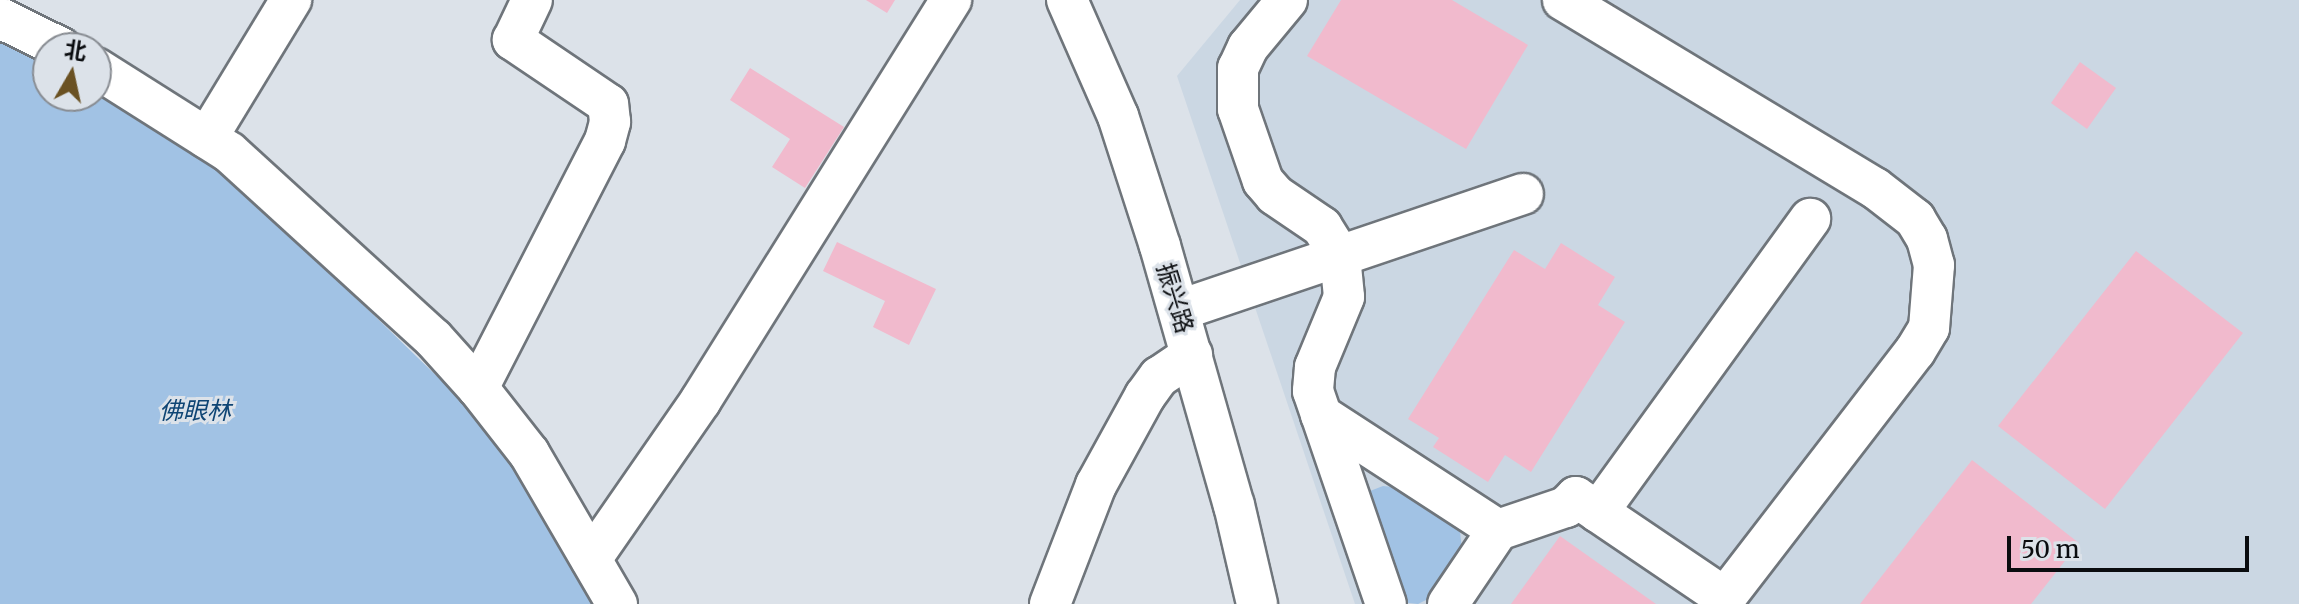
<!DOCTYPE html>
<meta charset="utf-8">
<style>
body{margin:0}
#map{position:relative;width:2299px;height:604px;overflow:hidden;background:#dce2e9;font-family:Merriweather,"Noto Sans SC",serif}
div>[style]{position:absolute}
.built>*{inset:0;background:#cbd7e3}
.green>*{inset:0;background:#a1c2e4}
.building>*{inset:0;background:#f1bacd}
.roads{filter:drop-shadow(2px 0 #6f757b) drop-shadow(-2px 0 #6f757b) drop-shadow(0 2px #6f757b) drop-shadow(0 -2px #6f757b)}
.minor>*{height:40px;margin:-20px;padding:0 20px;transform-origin:20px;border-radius:20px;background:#fff}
span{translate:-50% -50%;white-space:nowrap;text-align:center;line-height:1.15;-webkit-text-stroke:6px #dce2e9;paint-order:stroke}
.street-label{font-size:24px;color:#0a0c0f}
.park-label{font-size:24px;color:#0f4574;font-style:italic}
.north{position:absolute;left:32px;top:32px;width:80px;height:80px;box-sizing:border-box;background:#dce2e9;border:2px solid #888c92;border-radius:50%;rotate:9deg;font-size:22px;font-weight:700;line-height:32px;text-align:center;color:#0a0c0f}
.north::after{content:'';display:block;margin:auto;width:28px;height:36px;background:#6a5122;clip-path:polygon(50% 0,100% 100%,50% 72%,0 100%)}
.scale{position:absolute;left:2007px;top:536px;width:242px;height:36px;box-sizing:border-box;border:4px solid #0a0c0f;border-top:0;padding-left:10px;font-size:24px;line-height:28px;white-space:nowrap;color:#0a0c0f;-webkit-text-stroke:6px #dce2e9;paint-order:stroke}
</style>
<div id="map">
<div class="built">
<i style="clip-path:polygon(1240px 0,2299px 0,2299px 604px,1355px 604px,1177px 76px)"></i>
</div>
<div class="green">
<i style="clip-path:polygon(0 39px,48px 63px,48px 96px,96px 96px,96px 88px,148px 118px,251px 196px,481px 419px,508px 452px,596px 604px,0 604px)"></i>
<i style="clip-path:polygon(1383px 486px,1402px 488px,1457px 525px,1460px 532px,1462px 549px,1432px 597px,1418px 604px,1401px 602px,1367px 499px,1370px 491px)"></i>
</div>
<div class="building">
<i style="clip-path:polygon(866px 0,895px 0,887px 13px)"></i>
<i style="clip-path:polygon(1341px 0,1452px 0,1528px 45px,1466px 149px,1307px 56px)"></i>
<i style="clip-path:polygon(2080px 62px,2116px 88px,2087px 129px,2051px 103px)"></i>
<i style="clip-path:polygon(750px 68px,844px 127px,805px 188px,772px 167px,790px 139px,730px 100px)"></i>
<i style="clip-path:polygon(837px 242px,936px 289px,909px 345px,873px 327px,885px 301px,823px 271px)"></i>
<i style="clip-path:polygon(1561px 243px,1615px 277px,1598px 305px,1625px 322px,1531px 472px,1505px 455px,1488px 482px,1433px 447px,1439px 438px,1408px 419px,1514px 250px,1545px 269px)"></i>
<i style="clip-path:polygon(2136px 251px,2243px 333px,2105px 509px,1998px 426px)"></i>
<i style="clip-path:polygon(1972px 460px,2079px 543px,2031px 604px,1860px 604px)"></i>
<i style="clip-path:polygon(1560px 536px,1656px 604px,1511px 604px)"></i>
</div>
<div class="roads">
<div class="minor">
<i style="left:1067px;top:0;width:127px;rotate:66.3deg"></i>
<i style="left:1118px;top:116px;width:137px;rotate:72.1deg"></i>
<i style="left:1160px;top:246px;width:269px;rotate:74.1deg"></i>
<i style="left:1234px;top:505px;width:102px;rotate:76.9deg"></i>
<i style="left:1287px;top:0;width:61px;rotate:129.7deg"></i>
<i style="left:1248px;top:47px;width:23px;rotate:115deg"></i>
<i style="left:1238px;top:68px;width:41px;rotate:90deg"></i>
<i style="left:1238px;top:109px;width:76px;rotate:70.9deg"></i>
<i style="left:1263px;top:181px;width:18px;rotate:49deg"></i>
<i style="left:1275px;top:195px;width:57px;rotate:34.2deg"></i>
<i style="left:1322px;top:227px;width:34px;rotate:58deg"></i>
<i style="left:1340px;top:256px;width:41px;rotate:84.4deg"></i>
<i style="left:1344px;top:297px;width:76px;rotate:112.5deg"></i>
<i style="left:1315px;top:367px;width:24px;rotate:95deg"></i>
<i style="left:1313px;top:391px;width:225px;rotate:71.1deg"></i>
<i style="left:1563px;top:0;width:364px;rotate:31.1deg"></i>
<i style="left:1875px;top:188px;width:51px;rotate:37.8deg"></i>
<i style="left:1915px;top:219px;width:23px;rotate:59deg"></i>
<i style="left:1927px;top:239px;width:27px;rotate:75deg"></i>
<i style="left:1934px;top:265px;width:63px;rotate:94.5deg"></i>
<i style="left:1929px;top:328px;width:27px;rotate:121deg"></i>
<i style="left:1915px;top:351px;width:319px;rotate:127.6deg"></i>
<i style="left:0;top:18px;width:68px;rotate:26.2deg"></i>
<i style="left:96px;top:68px;width:157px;rotate:32.3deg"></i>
<i style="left:229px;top:152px;width:276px;rotate:42.4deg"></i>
<i style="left:433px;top:338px;width:67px;rotate:48deg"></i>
<i style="left:478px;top:388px;width:83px;rotate:51.9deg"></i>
<i style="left:529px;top:453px;width:175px;rotate:59.8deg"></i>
<i style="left:207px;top:138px;width:162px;rotate:-58.7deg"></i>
<i style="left:1180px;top:310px;width:362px;rotate:-18.7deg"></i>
<i style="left:478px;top:388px;width:278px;rotate:-62.8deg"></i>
<i style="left:605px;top:141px;width:20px;rotate:-75deg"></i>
<i style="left:610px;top:122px;width:18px;rotate:-96deg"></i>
<i style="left:608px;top:104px;width:115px;rotate:-146deg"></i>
<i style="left:513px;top:40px;width:44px;rotate:-64.6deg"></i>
<i style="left:1321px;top:415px;width:211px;rotate:33deg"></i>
<i style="left:1598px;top:512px;width:362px;rotate:-54.1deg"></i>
<i style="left:591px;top:559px;width:193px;rotate:-55.3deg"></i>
<i style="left:701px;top:400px;width:472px;rotate:-58deg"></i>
<i style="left:1050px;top:604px;width:128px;rotate:-68.9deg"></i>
<i style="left:1096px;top:485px;width:102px;rotate:-61.2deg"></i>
<i style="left:1145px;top:396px;width:24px;rotate:-54deg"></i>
<i style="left:1159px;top:377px;width:40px;rotate:-34deg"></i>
<i style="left:1448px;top:604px;width:89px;rotate:-56deg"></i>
<i style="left:1498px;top:530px;width:72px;rotate:-18.7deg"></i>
<i style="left:1566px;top:507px;width:14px;rotate:-45deg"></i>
<i style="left:1576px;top:497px;width:180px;rotate:34.1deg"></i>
</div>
</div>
<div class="street-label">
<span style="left:1175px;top:298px;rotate:73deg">振兴路</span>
</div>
<div class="park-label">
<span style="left:195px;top:411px">佛眼林</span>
</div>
<div class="north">北</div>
<div class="scale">50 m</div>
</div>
